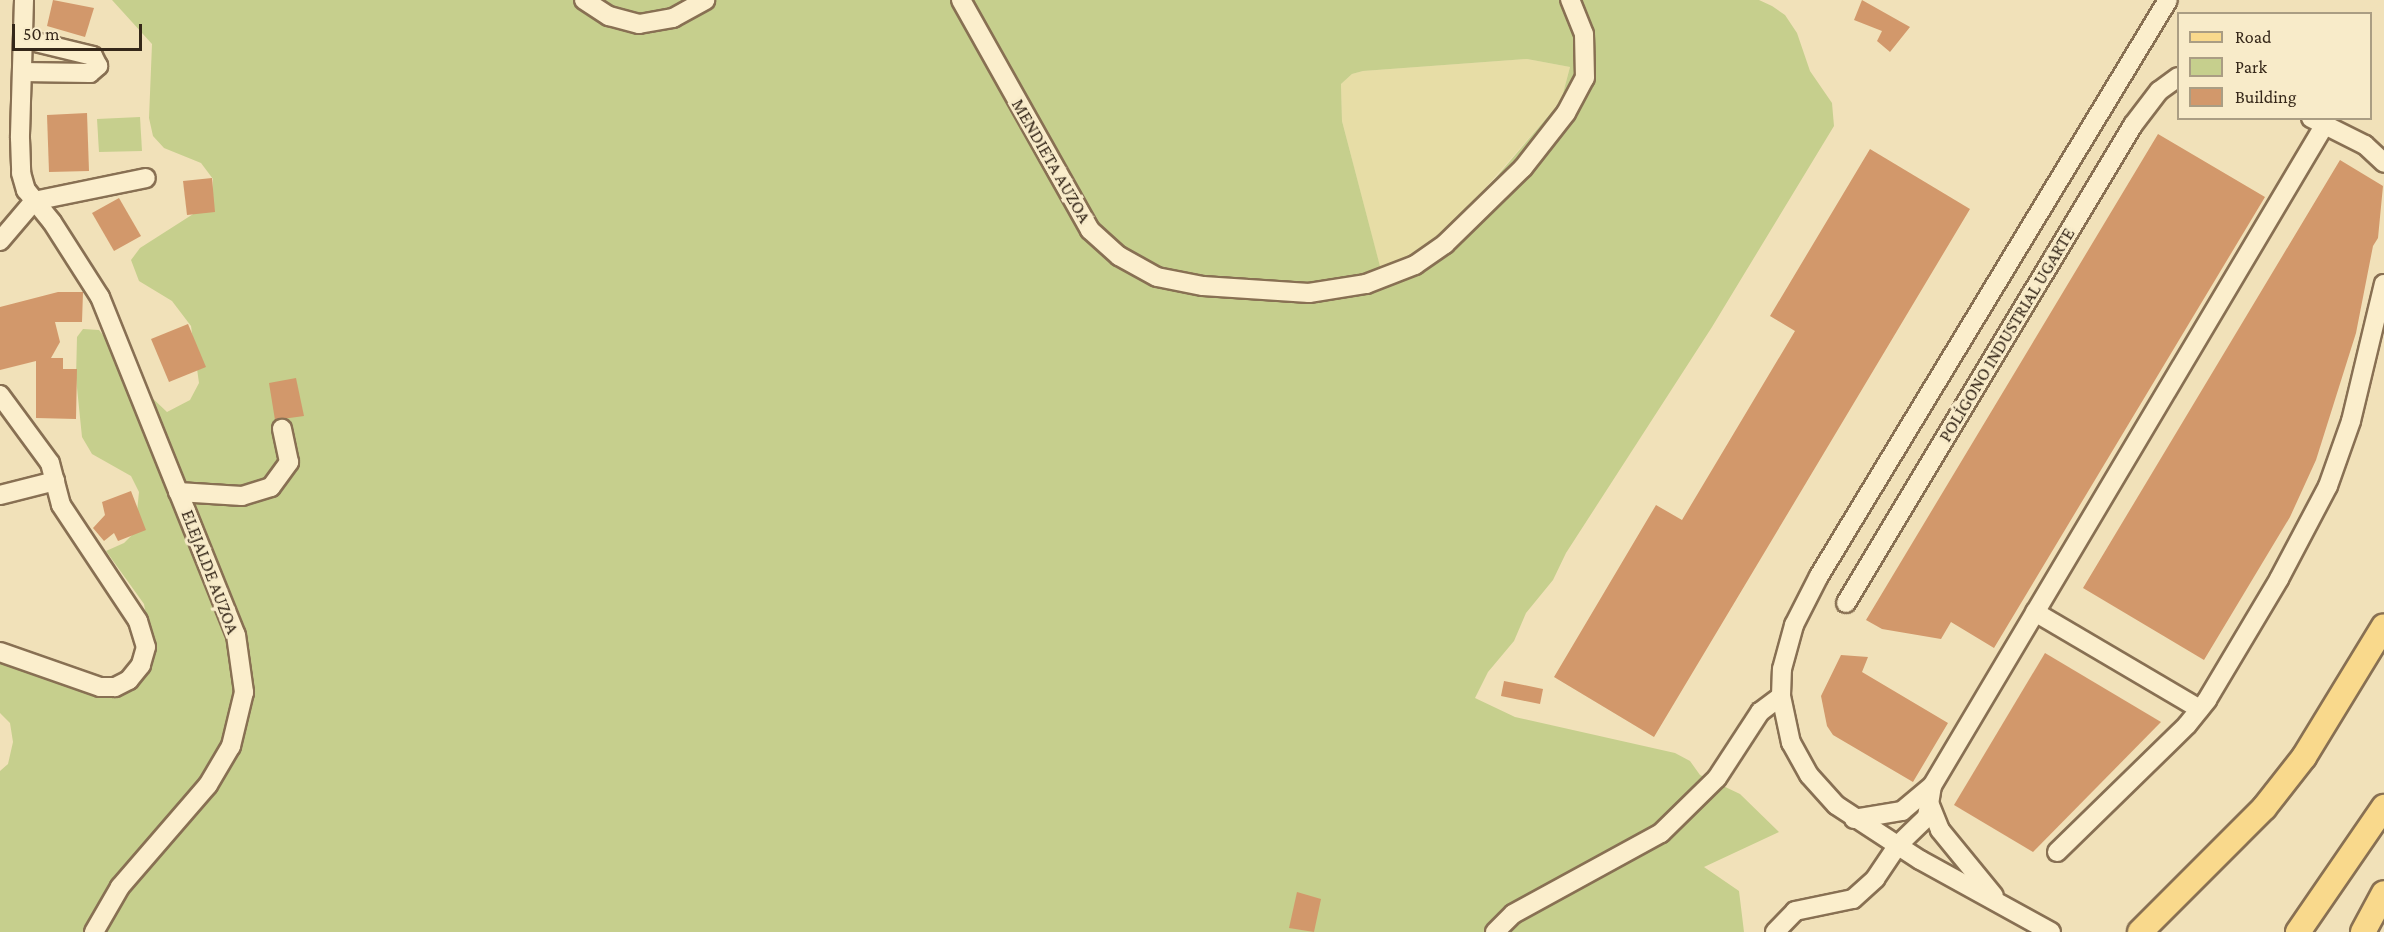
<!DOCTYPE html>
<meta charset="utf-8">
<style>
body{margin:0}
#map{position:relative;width:2384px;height:932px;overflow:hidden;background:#f1e1b9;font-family:"Crimson Pro",serif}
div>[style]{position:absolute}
.farmland>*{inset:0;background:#e7dda6}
.green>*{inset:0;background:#c6cf8d}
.building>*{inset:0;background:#d2986b}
.roads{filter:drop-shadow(2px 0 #887053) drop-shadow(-2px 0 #887053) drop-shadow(0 2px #887053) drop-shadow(0 -2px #887053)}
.minor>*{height:18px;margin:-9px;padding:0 9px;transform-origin:9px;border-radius:9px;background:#fbeecc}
.major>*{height:24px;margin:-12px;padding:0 12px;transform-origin:12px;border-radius:12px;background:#f9d98c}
span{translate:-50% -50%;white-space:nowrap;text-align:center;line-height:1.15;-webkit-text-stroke:6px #f8ebc9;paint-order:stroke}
.street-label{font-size:18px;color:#352719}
.legend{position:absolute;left:2177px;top:12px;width:195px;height:108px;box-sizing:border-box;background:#f8ebc9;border:2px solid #aa9d83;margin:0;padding:8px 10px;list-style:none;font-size:18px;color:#352719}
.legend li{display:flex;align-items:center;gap:12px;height:30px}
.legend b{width:30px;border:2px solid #aa9d83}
.scale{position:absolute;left:12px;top:24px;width:130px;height:27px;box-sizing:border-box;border:3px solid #352719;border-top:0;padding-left:8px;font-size:18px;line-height:21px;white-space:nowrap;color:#352719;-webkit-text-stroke:4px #f8ebc9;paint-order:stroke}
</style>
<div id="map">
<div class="farmland">
<i style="clip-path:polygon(1527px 59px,1570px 67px,1561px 101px,1449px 230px,1400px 266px,1381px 271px,1342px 121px,1341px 84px,1352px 74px,1363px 71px)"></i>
</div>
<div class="green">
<i style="clip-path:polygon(evenodd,112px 0,1759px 0,1772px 6px,1785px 15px,1797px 33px,1810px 71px,1832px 103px,1834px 126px,1712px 327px,1566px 553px,1553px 580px,1526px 613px,1514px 641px,1488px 672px,1475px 698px,1515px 717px,1675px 753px,1690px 761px,1700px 775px,1740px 794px,1779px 832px,1704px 867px,1739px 891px,1744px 932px,0 932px,0 771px,8px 764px,13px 742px,10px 723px,0 713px,0 657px,118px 694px,151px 645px,144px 604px,106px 551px,124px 543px,135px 532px,139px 492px,131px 476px,92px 454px,82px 437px,76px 378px,77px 337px,83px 329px,99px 330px,148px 394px,167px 412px,190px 400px,199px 383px,191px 326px,172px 301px,139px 281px,131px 260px,140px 248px,201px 209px,212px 197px,213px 179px,201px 163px,164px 148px,153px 136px,149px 118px,152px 44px,112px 0,1527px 59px,1570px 67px,1561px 101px,1464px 215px,1433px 243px,1394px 268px,1381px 270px,1342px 121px,1341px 84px,1352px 74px,1363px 71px,1527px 59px)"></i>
<i style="clip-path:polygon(140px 117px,142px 151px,99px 152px,97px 119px)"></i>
</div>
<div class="building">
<i style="clip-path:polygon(53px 0,94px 8px,85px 37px,47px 26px)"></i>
<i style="clip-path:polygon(1862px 0,1910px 27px,1890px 52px,1877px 41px,1882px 31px,1854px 20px)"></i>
<i style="clip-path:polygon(87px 113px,89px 171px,49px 172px,47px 115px)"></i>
<i style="clip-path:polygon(2158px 134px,2265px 197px,1994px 648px,1951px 622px,1941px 639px,1882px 629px,1866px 620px)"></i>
<i style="clip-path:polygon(1870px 149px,1970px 209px,1654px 737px,1554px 677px,1656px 505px,1682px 520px,1795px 331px,1770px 316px)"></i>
<i style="clip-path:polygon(2340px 160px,2383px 186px,2378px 238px,2373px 246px,2356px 333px,2316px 460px,2290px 517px,2204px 660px,2083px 588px)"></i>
<i style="clip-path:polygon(212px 178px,215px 212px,187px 215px,183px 181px)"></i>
<i style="clip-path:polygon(119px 198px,141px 236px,114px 251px,92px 213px)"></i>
<i style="clip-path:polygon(58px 292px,83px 292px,82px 322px,55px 322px,60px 342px,51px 358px,63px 358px,63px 369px,77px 369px,76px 419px,36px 418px,36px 361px,0 370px,0 307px)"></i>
<i style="clip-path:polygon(188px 324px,206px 367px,169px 382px,151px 339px)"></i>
<i style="clip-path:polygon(296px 378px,304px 416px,275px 420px,269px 383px)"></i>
<i style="clip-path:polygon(131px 491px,146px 530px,118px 541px,114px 533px,104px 541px,93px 528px,105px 515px,102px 502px)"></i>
<i style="clip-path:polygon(2045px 653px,2161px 722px,2033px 852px,1954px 805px)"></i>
<i style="clip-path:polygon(1841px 655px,1868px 657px,1862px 672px,1948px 723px,1913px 782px,1833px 735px,1827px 726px,1821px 696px)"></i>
<i style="clip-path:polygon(1504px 681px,1543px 689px,1540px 704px,1501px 696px)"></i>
<i style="clip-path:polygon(1297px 892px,1321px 899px,1314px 932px,1289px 928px)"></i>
</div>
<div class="roads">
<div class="minor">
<i style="left:24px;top:0;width:138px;rotate:91.7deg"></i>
<i style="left:20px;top:138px;width:35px;rotate:88deg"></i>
<i style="left:21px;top:173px;width:18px;rotate:74deg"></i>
<i style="left:26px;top:190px;width:41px;rotate:50.9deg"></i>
<i style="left:52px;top:222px;width:89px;rotate:57.4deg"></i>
<i style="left:100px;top:297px;width:364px;rotate:68.1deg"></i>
<i style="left:236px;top:635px;width:58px;rotate:82deg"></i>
<i style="left:244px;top:692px;width:56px;rotate:103.5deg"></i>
<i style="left:231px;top:746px;width:45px;rotate:120.5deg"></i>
<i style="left:208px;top:785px;width:135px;rotate:130.8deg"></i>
<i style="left:120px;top:887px;width:52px;rotate:120deg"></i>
<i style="left:584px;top:0;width:30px;rotate:33deg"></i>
<i style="left:609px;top:16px;width:31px;rotate:15deg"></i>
<i style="left:639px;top:24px;width:35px;rotate:-10deg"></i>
<i style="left:673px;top:18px;width:37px;rotate:-29deg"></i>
<i style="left:961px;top:0;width:264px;rotate:60.7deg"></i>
<i style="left:1090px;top:230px;width:39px;rotate:42deg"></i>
<i style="left:1119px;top:256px;width:43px;rotate:28.9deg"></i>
<i style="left:1157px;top:277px;width:47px;rotate:11.1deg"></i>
<i style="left:1203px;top:286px;width:106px;rotate:3.8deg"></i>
<i style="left:1309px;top:293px;width:58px;rotate:-9deg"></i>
<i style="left:1366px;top:284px;width:53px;rotate:-21.2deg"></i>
<i style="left:1415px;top:265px;width:37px;rotate:-35deg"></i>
<i style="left:1445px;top:244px;width:109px;rotate:-44.3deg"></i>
<i style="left:1523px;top:168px;width:70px;rotate:-52deg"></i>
<i style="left:1566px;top:113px;width:40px;rotate:-62deg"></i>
<i style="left:1585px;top:78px;width:44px;rotate:-91.3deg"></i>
<i style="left:1584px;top:34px;width:37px;rotate:-112deg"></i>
<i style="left:22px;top:72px;width:68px;rotate:0.8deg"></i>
<i style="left:90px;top:73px;width:11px;rotate:-41deg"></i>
<i style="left:98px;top:66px;width:11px;rotate:-117deg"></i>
<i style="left:93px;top:56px;width:72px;rotate:-166.3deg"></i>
<i style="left:2311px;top:118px;width:60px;rotate:26.6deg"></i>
<i style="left:2365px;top:145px;width:26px;rotate:43deg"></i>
<i style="left:0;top:241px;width:52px;rotate:-49.6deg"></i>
<i style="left:34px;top:201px;width:114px;rotate:-11.6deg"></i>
<i style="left:0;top:395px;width:84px;rotate:53.7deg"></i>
<i style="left:50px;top:463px;width:43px;rotate:75.3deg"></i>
<i style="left:61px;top:505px;width:139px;rotate:56.4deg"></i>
<i style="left:138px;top:621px;width:27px;rotate:73deg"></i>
<i style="left:146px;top:647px;width:19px;rotate:106deg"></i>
<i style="left:141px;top:665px;width:19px;rotate:129deg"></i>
<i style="left:129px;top:680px;width:16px;rotate:153deg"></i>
<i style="left:115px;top:687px;width:15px;rotate:180deg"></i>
<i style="left:100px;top:687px;width:106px;rotate:-160.7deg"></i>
<i style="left:178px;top:492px;width:64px;rotate:3.6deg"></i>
<i style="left:242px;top:496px;width:30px;rotate:-17deg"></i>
<i style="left:271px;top:487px;width:31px;rotate:-54deg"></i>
<i style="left:289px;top:462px;width:34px;rotate:-102deg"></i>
<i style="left:0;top:495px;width:57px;rotate:-14.3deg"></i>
<i style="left:1846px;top:603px;width:558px;rotate:-59.02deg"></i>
<i style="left:2133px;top:125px;width:43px;rotate:-52.6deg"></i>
<i style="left:2159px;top:91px;width:24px;rotate:-36deg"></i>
<i style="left:2035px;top:612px;width:191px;rotate:30.5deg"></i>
<i style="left:1930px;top:805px;width:27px;rotate:68deg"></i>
<i style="left:1940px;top:830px;width:85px;rotate:50.7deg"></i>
<i style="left:1854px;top:819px;width:49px;rotate:-9.5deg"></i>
<i style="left:1902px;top:811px;width:39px;rotate:-40deg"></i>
<i style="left:1932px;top:786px;width:768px;rotate:-59.29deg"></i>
<i style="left:2057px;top:852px;width:182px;rotate:-44.3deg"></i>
<i style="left:2187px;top:725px;width:32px;rotate:-51deg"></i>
<i style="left:2207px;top:700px;width:141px;rotate:-59.2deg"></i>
<i style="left:2279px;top:579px;width:105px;rotate:-62.2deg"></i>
<i style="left:2328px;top:486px;width:69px;rotate:-70.5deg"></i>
<i style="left:2351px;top:421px;width:141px;rotate:-76.5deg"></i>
<i style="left:1495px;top:932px;width:25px;rotate:-45deg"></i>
<i style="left:1513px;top:914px;width:169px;rotate:-28.7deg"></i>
<i style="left:1661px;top:833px;width:78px;rotate:-44.5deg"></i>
<i style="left:1717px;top:778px;width:79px;rotate:-56.9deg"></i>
<i style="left:1760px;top:712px;width:26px;rotate:-37deg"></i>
<i style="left:1775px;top:932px;width:29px;rotate:-46deg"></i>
<i style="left:1795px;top:911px;width:59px;rotate:-11.7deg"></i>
<i style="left:1853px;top:899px;width:30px;rotate:-42deg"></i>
<i style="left:1875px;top:879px;width:40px;rotate:-56deg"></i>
<i style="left:1897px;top:846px;width:42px;rotate:-44deg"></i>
<i style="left:1927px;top:817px;width:31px;rotate:-81deg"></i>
<i style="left:2051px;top:932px;width:149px;rotate:-151.2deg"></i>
<i style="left:1920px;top:860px;width:100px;rotate:-146.8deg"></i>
<i style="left:1836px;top:805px;width:40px;rotate:-132deg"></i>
<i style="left:1809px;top:775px;width:37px;rotate:-119deg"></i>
<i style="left:1791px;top:743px;width:48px;rotate:-102deg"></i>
<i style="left:1781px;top:696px;width:27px;rotate:-88deg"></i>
<i style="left:1782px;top:669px;width:46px;rotate:-74.7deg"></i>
<i style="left:1794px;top:625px;width:55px;rotate:-63deg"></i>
<i style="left:1819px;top:576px;width:673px;rotate:-58.79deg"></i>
</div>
<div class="major">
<i style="left:2140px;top:932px;width:175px;rotate:-45deg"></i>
<i style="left:2264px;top:808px;width:65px;rotate:-51.9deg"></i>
<i style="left:2304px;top:757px;width:153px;rotate:-58.6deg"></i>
<i style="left:2298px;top:932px;width:152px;rotate:-55.5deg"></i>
<i style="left:2363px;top:932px;width:44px;rotate:-61.7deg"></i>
</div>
</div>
<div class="street-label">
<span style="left:1051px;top:161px;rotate:60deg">MENDIETA AUZOA</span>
<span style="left:2007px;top:335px;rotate:-59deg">POLÍGONO INDUSTRIAL UGARTE</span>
<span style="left:210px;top:572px;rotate:69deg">ELEJALDE AUZOA</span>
</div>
<ul class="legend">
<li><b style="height:8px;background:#f9d98c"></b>Road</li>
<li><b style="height:16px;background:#c6cf8d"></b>Park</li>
<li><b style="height:16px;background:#d2986b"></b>Building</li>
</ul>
<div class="scale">50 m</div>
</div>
